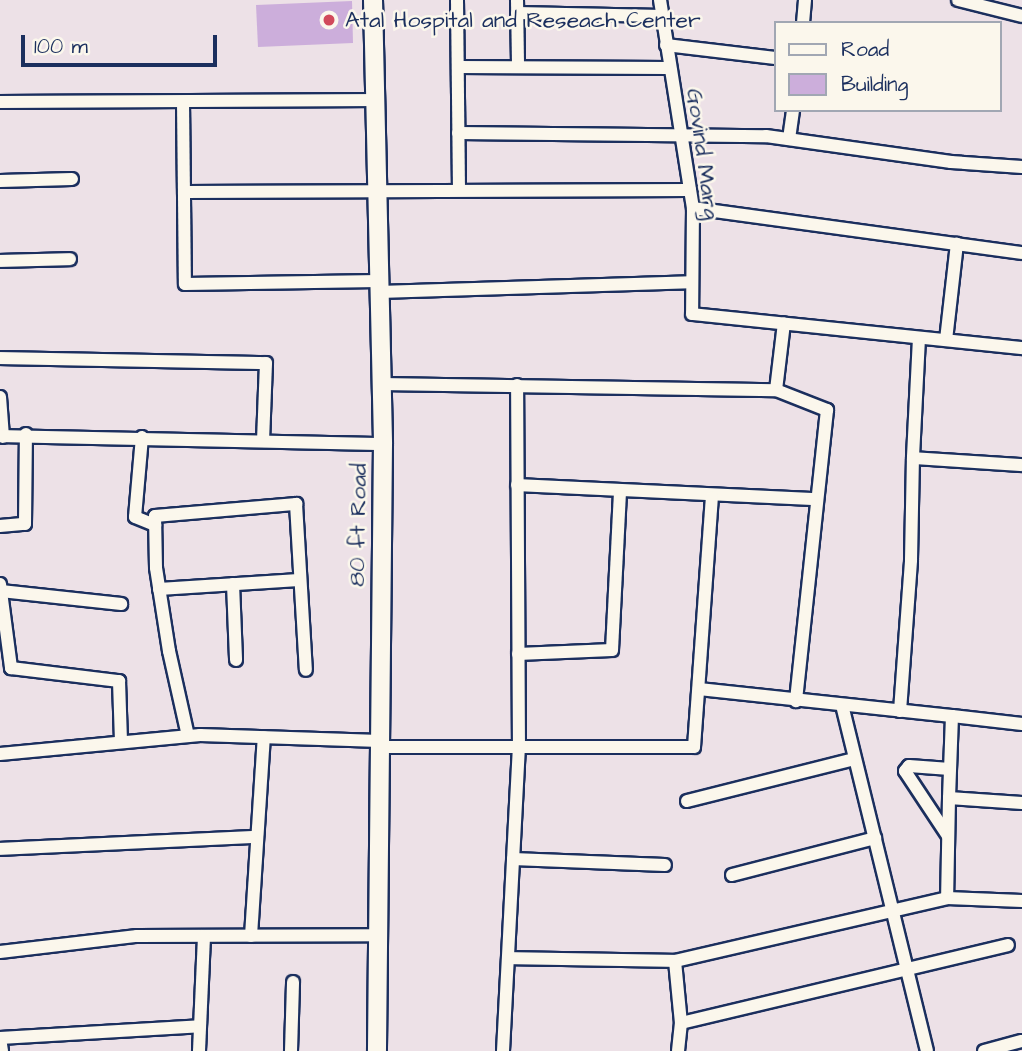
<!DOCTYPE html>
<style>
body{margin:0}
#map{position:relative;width:1022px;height:1051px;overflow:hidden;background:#ede1e7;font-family:"Architects Daughter",sans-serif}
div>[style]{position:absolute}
.building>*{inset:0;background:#ccaedb}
.roads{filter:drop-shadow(2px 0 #1b2f5e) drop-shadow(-2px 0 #1b2f5e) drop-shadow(0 2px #1b2f5e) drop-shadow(0 -2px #1b2f5e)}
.street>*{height:12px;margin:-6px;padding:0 6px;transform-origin:6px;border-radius:6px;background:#fbf7ec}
.secondary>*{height:18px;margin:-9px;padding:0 9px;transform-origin:9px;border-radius:9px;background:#fbf7ec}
.dots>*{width:19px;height:19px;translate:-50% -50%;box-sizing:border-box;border:4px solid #fbf7ec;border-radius:50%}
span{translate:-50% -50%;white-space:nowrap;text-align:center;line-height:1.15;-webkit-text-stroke:5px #fbf7ec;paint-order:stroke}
.poi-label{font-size:23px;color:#1b2f5e}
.left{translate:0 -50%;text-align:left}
.street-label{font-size:23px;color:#1b2f5e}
.legend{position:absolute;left:774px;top:21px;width:228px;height:91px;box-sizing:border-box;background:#fbf7ec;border:2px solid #a1a7b3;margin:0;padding:9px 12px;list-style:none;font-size:21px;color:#1b2f5e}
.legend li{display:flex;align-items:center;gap:14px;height:35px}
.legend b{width:35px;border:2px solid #a1a7b3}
.scale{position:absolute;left:21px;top:35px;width:196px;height:32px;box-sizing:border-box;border:4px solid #1b2f5e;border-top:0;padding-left:9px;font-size:21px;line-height:24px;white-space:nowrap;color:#1b2f5e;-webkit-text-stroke:5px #fbf7ec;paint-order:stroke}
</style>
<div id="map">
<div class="building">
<i style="clip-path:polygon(352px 1px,353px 43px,258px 47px,256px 5px)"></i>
</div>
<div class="roads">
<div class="street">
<i style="left:457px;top:0;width:188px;rotate:89.4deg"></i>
<i style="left:517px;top:0;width:67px;rotate:89.1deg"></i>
<i style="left:660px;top:0;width:211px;rotate:81deg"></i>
<i style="left:693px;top:208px;width:106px;rotate:90.5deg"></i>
<i style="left:692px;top:314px;width:332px;rotate:5.9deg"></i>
<i style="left:958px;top:0;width:66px;rotate:14deg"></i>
<i style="left:517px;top:13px;width:146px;rotate:1.2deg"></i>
<i style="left:803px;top:23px;width:23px;rotate:-85deg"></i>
<i style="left:666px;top:45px;width:110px;rotate:6.8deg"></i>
<i style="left:458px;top:67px;width:211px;rotate:0.3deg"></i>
<i style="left:0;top:102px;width:374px;rotate:-0.3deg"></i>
<i style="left:183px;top:102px;width:182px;rotate:89.4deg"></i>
<i style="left:185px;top:284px;width:194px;rotate:-0.9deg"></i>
<i style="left:458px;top:133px;width:308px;rotate:0.6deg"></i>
<i style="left:766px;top:136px;width:187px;rotate:8deg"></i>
<i style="left:951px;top:162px;width:71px;rotate:4deg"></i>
<i style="left:789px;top:139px;width:29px;rotate:-82deg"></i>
<i style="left:0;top:181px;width:72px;rotate:-1.6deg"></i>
<i style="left:184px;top:192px;width:506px;rotate:-0.23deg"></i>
<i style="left:693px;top:208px;width:332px;rotate:7.8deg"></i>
<i style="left:0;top:261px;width:70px;rotate:-1.6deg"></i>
<i style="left:379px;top:292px;width:313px;rotate:-1.8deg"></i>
<i style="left:919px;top:338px;width:120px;rotate:92.9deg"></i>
<i style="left:913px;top:458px;width:109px;rotate:3.7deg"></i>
<i style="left:946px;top:340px;width:97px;rotate:-83.5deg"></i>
<i style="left:0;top:358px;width:266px;rotate:1.1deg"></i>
<i style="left:266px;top:363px;width:78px;rotate:92.2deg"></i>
<i style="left:381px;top:384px;width:395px;rotate:0.9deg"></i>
<i style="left:776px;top:390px;width:55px;rotate:21.4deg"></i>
<i style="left:827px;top:410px;width:293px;rotate:96.1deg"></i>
<i style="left:776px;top:390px;width:67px;rotate:-83.2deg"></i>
<i style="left:0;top:397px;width:40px;rotate:85.7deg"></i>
<i style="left:0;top:436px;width:383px;rotate:1.2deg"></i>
<i style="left:142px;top:437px;width:80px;rotate:95deg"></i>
<i style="left:135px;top:517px;width:22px;rotate:22deg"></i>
<i style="left:517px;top:485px;width:300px;rotate:2.7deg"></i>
<i style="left:0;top:526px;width:25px;rotate:-5deg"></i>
<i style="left:25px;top:524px;width:90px;rotate:-89.4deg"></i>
<i style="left:0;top:584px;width:85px;rotate:82.5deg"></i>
<i style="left:11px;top:668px;width:109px;rotate:6.9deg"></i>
<i style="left:119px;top:681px;width:59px;rotate:88.1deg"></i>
<i style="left:233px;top:584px;width:76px;rotate:87.7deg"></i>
<i style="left:159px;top:589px;width:140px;rotate:-3.7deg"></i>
<i style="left:1px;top:591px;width:121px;rotate:6.2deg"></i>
<i style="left:518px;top:654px;width:94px;rotate:-2.4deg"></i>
<i style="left:612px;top:650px;width:158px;rotate:-87.1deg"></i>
<i style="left:699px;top:689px;width:254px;rotate:6.1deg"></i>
<i style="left:842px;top:705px;width:356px;rotate:76.2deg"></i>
<i style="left:900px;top:711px;width:151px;rotate:-85.8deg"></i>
<i style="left:911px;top:560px;width:102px;rotate:-88.9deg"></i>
<i style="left:1022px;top:724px;width:70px;rotate:-173.5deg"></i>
<i style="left:952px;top:716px;width:82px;rotate:92.1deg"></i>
<i style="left:949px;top:798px;width:73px;rotate:3.9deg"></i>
<i style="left:188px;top:736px;width:87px;rotate:-102.6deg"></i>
<i style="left:169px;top:651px;width:84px;rotate:-98.9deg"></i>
<i style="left:156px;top:568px;width:52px;rotate:-91.1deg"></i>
<i style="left:155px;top:516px;width:142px;rotate:-4.9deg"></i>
<i style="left:296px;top:504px;width:166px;rotate:86.6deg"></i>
<i style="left:380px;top:747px;width:314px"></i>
<i style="left:694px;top:747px;width:250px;rotate:-85.9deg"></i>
<i style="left:0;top:754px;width:201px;rotate:-5.4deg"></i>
<i style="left:200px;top:735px;width:180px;rotate:1.9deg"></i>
<i style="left:949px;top:798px;width:100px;rotate:91.1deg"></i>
<i style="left:947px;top:898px;width:75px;rotate:2.3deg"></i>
<i style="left:687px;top:801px;width:172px;rotate:-14.1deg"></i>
<i style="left:948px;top:836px;width:78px;rotate:-123.5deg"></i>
<i style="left:905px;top:771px;width:6px;rotate:-51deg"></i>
<i style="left:909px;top:766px;width:41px;rotate:4.2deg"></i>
<i style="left:0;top:849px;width:257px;rotate:-2.7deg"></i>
<i style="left:513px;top:859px;width:152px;rotate:2.3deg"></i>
<i style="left:732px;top:875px;width:148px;rotate:-14.5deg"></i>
<i style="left:251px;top:936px;width:199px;rotate:-86.3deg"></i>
<i style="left:0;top:952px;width:138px;rotate:-6.7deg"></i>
<i style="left:137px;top:936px;width:241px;rotate:-0.2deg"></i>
<i style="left:508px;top:958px;width:167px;rotate:1deg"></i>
<i style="left:675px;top:961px;width:279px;rotate:-13deg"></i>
<i style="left:675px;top:961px;width:62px;rotate:84.5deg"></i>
<i style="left:681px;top:1023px;width:336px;rotate:-13.4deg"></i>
<i style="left:2px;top:1051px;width:13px;rotate:-99deg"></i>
<i style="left:0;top:1038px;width:200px;rotate:-3.4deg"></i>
<i style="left:199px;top:1051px;width:115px;rotate:-87.5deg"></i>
<i style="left:291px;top:1051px;width:69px;rotate:-88.3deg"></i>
<i style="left:503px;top:1051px;width:301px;rotate:-87deg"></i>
<i style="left:519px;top:750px;width:365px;rotate:-90.3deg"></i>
<i style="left:678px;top:1051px;width:28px;rotate:-84deg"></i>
<i style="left:984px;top:1051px;width:39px;rotate:-15deg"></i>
</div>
<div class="secondary">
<i style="left:373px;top:0;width:444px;rotate:88.7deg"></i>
<i style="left:383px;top:444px;width:607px;rotate:90.57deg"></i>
</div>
</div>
<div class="dots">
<i style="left:329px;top:20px;background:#d1495b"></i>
</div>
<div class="poi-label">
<span class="left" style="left:345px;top:20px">Atal Hospital and Reseach Center</span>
</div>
<div class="street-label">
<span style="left:703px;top:154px;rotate:82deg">Govind Marg</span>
<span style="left:358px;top:525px;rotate:-89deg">80 ft Road</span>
</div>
<ul class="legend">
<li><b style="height:9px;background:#fbf7ec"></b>Road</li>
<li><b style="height:19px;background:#ccaedb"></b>Building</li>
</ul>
<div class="scale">100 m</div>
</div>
